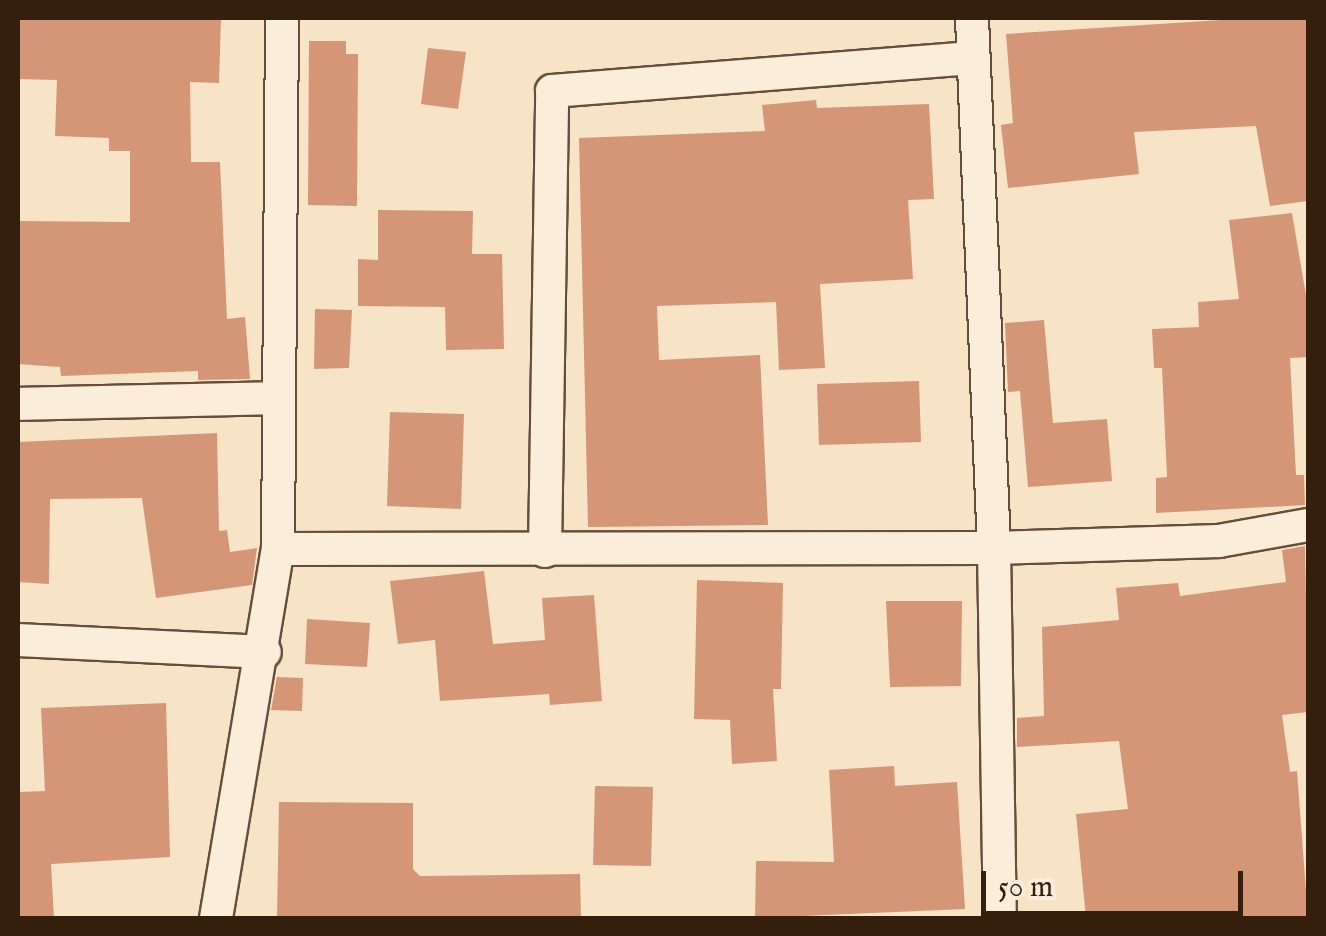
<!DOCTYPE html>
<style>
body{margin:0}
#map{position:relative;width:1326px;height:936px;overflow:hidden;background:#f7e3c6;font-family:"IM FELL English",serif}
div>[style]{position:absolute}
.building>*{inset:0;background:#d49677}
.roads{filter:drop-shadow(2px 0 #654f3a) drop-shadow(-2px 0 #654f3a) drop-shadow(0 2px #654f3a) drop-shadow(0 -2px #654f3a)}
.minor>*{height:32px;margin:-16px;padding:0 16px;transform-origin:16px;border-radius:16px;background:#faedda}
span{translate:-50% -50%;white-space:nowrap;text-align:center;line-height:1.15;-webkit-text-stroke:10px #faedda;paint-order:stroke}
.frame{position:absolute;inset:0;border:20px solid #341e0c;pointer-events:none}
.scale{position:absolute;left:981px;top:871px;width:262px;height:45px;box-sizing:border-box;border:5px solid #341e0c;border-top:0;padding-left:12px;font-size:30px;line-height:35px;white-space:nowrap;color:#341e0c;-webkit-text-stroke:8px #faedda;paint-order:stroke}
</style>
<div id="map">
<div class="building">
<i style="clip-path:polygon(18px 18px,221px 18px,219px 83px,190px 82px,191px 162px,220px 162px,227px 319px,245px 317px,250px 379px,198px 380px,198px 371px,61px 376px,60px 367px,18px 364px,18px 221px,130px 222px,130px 151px,109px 151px,109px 138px,55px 136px,57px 80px,18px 79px)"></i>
<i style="clip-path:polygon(1252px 18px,1308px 18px,1308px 201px,1270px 206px,1256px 126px,1134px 132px,1139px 174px,1008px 188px,1001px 125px,1013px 123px,1006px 34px)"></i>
<i style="clip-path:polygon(309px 41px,346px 41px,346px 54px,358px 54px,357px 206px,308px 205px)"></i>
<i style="clip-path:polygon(428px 48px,466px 52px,458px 109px,421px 104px)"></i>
<i style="clip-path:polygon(816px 100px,817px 108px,929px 104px,934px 199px,908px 200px,913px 279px,820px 284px,825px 368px,779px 370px,776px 302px,657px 306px,659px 360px,760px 355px,768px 525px,588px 527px,579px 138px,765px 131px,762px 105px)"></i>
<i style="clip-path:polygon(378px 210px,473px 211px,472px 254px,502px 254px,504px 349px,446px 350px,445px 307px,358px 306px,358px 259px,378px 260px)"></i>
<i style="clip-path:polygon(1292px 213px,1308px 307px,1308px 357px,1290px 358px,1296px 475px,1304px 475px,1305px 505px,1156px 513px,1156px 478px,1167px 477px,1162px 368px,1154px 368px,1152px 329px,1199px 327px,1198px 302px,1239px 299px,1229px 220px)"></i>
<i style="clip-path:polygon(315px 309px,352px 310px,349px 368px,314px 369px)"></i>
<i style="clip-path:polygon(1044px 320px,1053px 423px,1107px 419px,1112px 481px,1028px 487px,1020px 391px,1008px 392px,1005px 323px)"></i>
<i style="clip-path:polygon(919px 381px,921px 442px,819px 445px,817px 384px)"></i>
<i style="clip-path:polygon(390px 412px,464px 414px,461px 509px,387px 506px)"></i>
<i style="clip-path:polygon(217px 433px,219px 531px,227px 530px,230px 552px,257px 548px,252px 585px,156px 598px,142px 498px,50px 499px,49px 584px,18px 582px,18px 442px)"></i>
<i style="clip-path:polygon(1305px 546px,1308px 712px,1282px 715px,1290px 772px,1297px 771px,1308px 918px,1086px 918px,1076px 814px,1128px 809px,1119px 741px,1017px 747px,1017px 718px,1044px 716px,1042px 627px,1119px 620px,1116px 588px,1178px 583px,1180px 596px,1286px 582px,1282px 550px)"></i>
<i style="clip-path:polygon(484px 571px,493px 644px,545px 640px,542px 598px,594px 595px,602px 701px,550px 705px,549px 694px,440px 701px,435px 640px,398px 644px,390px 581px)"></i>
<i style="clip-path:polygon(697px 580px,783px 583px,781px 689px,773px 689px,777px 761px,732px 764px,730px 720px,694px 719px)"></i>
<i style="clip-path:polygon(886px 601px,962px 601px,961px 686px,890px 687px)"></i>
<i style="clip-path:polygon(307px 619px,370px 623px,367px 667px,305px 664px)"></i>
<i style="clip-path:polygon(277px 677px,303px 678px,302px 711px,271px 710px)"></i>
<i style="clip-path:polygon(166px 703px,170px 857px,51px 864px,54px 918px,18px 918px,18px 792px,45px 791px,41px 708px)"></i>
<i style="clip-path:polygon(894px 766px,895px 786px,957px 782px,965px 909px,755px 918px,756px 861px,834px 862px,829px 770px)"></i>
<i style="clip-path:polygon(595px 786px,653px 787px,651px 866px,593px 865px)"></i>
<i style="clip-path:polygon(279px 802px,413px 803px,413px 869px,420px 876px,580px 874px,581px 918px,277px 918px)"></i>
</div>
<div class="roads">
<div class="minor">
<i style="left:972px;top:18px;width:530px;rotate:87.62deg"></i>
<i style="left:994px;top:548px;width:370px;rotate:89.1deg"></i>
<i style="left:18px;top:404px;width:259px;rotate:-1.3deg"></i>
<i style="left:278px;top:549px;width:716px;rotate:-0.08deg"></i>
<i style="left:994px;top:548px;width:225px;rotate:-1.8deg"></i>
<i style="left:1219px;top:541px;width:90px;rotate:-10.2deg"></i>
<i style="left:545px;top:551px;width:460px;rotate:-89.1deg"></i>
<i style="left:552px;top:91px;width:421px;rotate:-4.5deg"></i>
<i style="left:18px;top:640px;width:247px;rotate:2.8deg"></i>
<i style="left:216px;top:918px;width:374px;rotate:-80.5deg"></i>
<i style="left:278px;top:549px;width:531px;rotate:-89.57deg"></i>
</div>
</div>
<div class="frame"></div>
<div class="scale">50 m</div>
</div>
